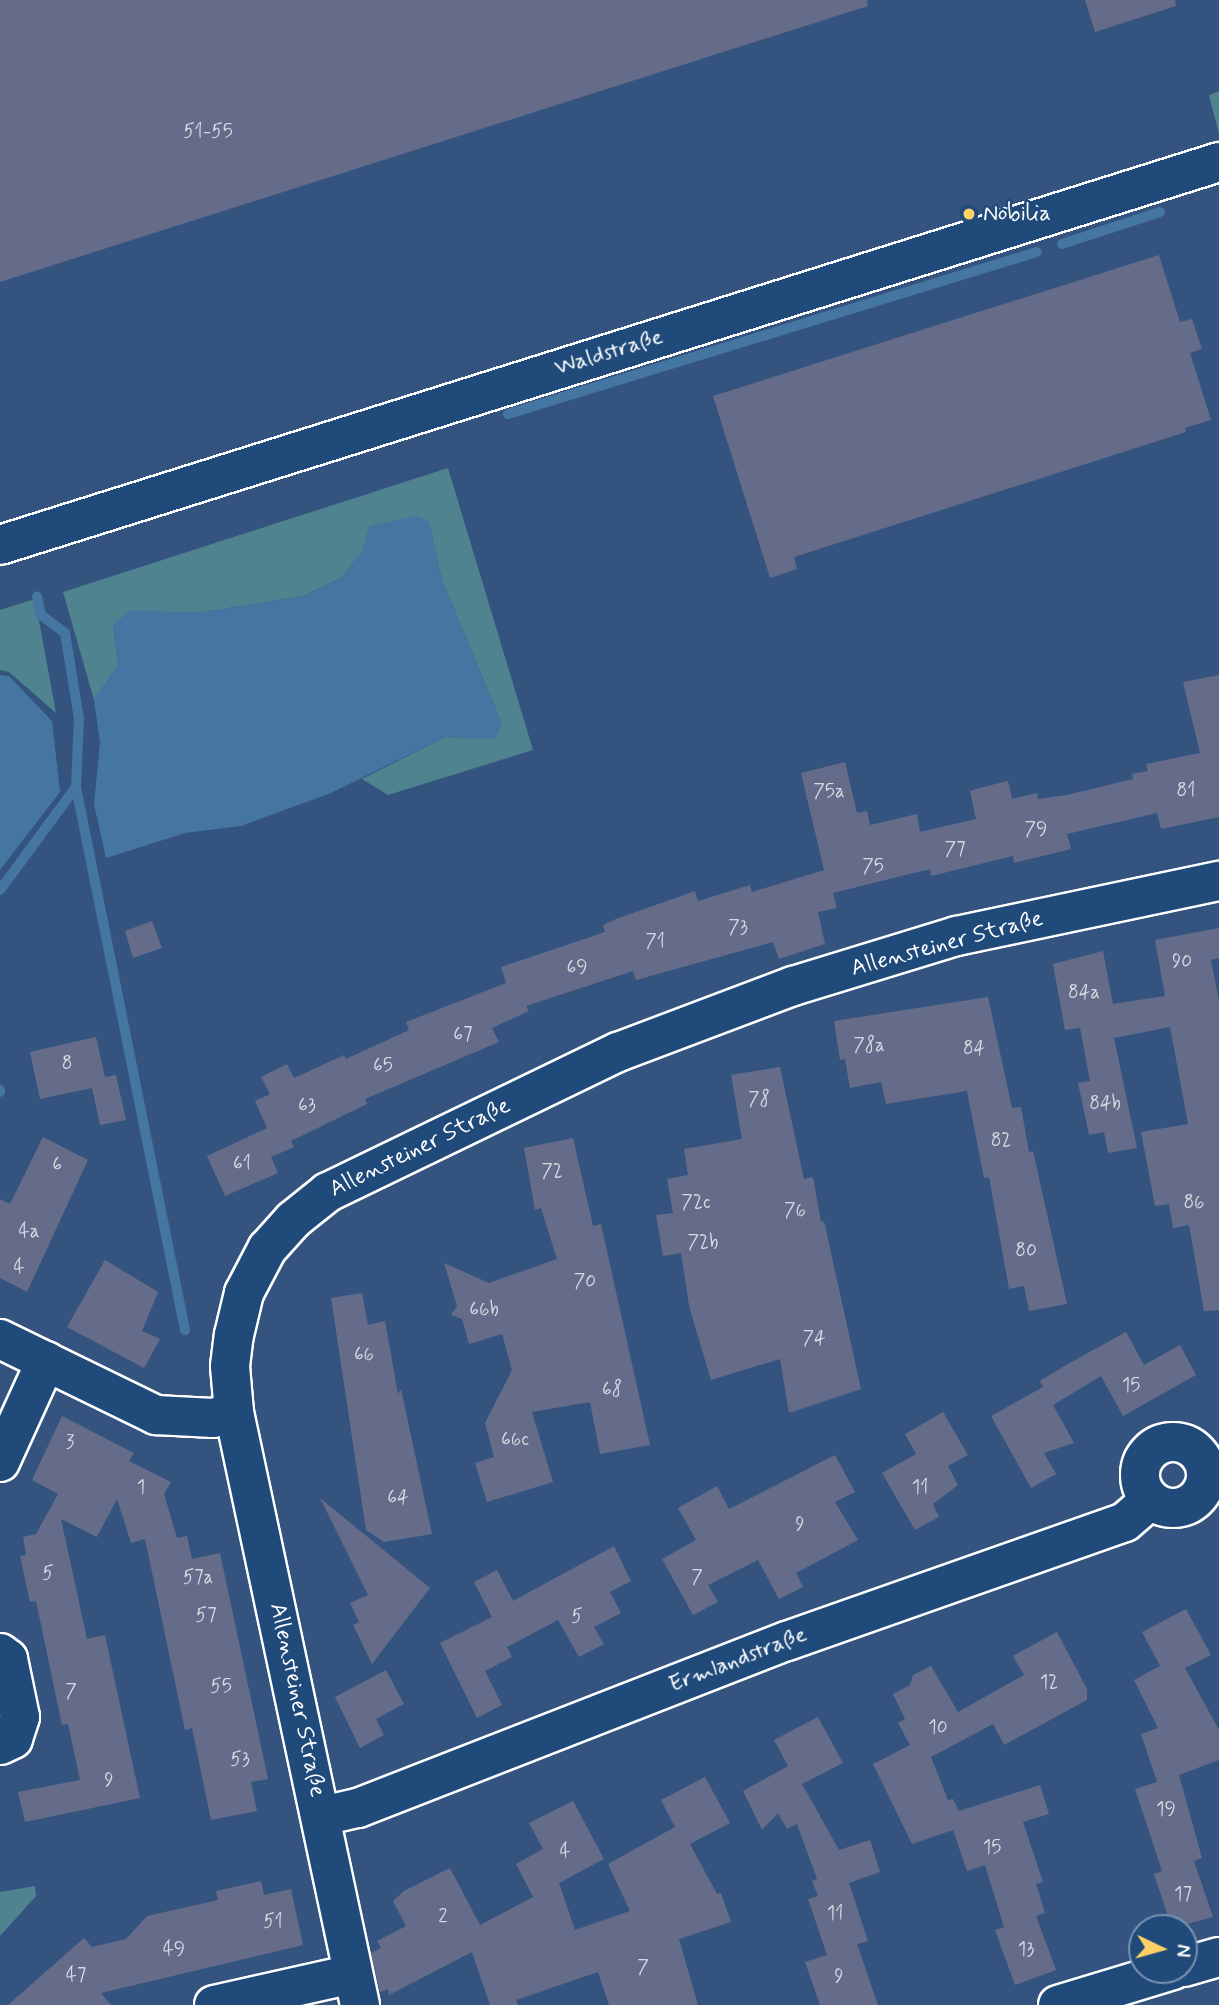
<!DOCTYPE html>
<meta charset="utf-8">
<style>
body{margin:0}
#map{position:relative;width:1219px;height:2005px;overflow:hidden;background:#34547f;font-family:Mynerve,sans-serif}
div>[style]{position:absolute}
.green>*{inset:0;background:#4f838f}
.water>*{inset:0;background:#4576a2}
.stream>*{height:10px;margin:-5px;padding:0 5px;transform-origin:5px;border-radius:5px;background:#4576a2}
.building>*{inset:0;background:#656c8a}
.roads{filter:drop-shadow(2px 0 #fff) drop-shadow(-2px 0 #fff) drop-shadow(0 2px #fff) drop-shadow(0 -2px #fff)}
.minor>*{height:38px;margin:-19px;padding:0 19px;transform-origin:19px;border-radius:19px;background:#1f4a7a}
.minor>.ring{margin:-19px;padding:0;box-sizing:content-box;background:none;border:38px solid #1f4a7a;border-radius:50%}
.dots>*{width:19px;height:19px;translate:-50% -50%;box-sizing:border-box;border:4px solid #1f4a7a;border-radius:50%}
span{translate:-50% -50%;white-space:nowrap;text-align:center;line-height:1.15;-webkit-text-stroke:5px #1f4a7a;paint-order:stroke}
.number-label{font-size:19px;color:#d8dae2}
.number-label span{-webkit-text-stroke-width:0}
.poi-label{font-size:23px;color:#fff}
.left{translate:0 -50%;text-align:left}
.street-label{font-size:23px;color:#fff}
.north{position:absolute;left:1128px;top:1914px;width:70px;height:70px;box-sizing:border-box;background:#1f4a7a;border:2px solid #7992af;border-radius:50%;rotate:95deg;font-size:19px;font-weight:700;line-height:28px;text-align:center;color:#fff}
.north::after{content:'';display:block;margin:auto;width:24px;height:32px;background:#ffd166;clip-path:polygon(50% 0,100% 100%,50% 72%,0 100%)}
</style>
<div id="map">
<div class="green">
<i style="clip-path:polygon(1219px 91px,1219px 134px,1209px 95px)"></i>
<i style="clip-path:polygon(448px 468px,533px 750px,388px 795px,362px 779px,445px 737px,495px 738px,502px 724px,442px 580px,429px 522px,370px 526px,362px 552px,341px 578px,303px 596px,204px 612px,129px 612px,113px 625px,118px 665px,94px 700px,63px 592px)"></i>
<i style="clip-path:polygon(35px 599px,56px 713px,9px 672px,0 670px,0 610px)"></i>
<i style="clip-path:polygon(35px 1886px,36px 1896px,0 1936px,0 1892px)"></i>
</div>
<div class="water">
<i style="clip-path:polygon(414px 516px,429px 521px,442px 580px,502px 724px,495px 739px,445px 737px,331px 793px,241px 826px,185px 833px,106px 858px,94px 804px,100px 743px,94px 700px,118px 665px,113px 625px,129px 611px,204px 612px,303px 596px,341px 578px,362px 552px,370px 526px)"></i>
<i style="clip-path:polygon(0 675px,9px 676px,52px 721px,60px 792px,0 870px)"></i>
</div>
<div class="stream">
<i style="left:1062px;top:244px;width:103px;rotate:-18.1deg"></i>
<i style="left:508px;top:414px;width:553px;rotate:-17.03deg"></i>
<i style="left:76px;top:787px;width:554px;rotate:78.65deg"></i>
<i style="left:0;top:890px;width:128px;rotate:-53.6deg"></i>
<i style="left:76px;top:787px;width:68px;rotate:-87.5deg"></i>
<i style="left:79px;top:719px;width:87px;rotate:-99.2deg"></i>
<i style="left:65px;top:633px;width:30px;rotate:-143deg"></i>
<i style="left:41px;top:615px;width:19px;rotate:-102deg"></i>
<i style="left:0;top:1090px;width:2px;rotate:90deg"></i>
</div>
<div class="building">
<i style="clip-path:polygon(0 0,867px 0,868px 6px,0 282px)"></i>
<i style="clip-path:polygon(1085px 0,1175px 0,1176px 6px,1095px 32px)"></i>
<i style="clip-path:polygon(1159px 255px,1180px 322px,1192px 319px,1202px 349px,1190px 353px,1211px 420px,1185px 428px,1186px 432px,794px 557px,797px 569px,770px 578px,713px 396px)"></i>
<i style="clip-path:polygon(1219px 675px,1219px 817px,1161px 829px,1157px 813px,1067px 834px,1071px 849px,1014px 863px,1013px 856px,931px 876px,930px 869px,833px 893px,837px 908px,818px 912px,825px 944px,779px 959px,773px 942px,636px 980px,633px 971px,526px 1006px,529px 1011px,492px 1028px,499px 1042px,365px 1099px,367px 1104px,291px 1141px,294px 1147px,271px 1157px,278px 1173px,225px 1196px,207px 1156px,267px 1128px,255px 1101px,270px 1094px,261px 1077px,287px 1064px,294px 1078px,344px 1055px,346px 1059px,409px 1030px,406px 1022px,506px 983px,501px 967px,605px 932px,603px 925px,616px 919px,695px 891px,698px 901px,750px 885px,752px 892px,824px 870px,801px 773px,845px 762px,857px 813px,867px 811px,870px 825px,917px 814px,920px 832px,976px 819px,970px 791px,979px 788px,1008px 781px,1012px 799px,1037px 793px,1038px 799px,1067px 795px,1133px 779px,1132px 774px,1148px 771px,1146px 764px,1200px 753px,1183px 682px)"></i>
<i style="clip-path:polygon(152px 921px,162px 948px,133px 958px,125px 931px)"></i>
<i style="clip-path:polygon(1219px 928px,1219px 958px,1211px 960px,1219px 1001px,1219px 1310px,1204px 1311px,1189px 1225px,1173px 1228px,1169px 1204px,1155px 1206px,1141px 1132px,1188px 1124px,1170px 1027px,1114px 1038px,1137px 1148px,1108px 1153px,1104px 1132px,1089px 1135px,1078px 1083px,1090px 1081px,1080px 1028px,1065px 1030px,1053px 964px,1103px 951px,1113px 1004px,1165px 996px,1155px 940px)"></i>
<i style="clip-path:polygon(988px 997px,1012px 1108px,1021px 1107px,1029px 1152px,1033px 1151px,1067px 1304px,1029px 1311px,1024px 1286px,1009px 1289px,989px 1177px,984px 1178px,967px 1091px,886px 1104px,881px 1082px,850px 1088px,845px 1059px,840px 1060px,834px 1021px)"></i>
<i style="clip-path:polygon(96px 1037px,105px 1077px,116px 1075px,126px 1120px,100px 1125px,92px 1088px,40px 1099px,30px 1052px)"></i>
<i style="clip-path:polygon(780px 1067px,804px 1179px,813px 1177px,821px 1222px,824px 1221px,861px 1389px,789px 1413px,780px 1359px,711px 1380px,689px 1306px,681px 1253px,663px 1256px,656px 1215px,673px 1213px,667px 1179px,688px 1175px,684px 1149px,742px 1139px,731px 1075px)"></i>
<i style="clip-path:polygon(43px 1137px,88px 1160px,27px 1292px,0 1278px,0 1199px,10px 1204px)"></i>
<i style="clip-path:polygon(573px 1138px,593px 1226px,601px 1224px,650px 1445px,600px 1454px,590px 1402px,532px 1412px,553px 1482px,487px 1502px,475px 1463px,494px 1457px,485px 1423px,512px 1370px,502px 1334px,469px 1344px,462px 1319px,451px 1315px,457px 1306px,444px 1263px,489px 1283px,557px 1259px,541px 1208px,535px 1210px,524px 1148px)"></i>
<i style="clip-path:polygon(105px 1260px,158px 1292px,142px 1331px,160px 1339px,144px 1368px,67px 1327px)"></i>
<i style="clip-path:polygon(362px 1293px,368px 1325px,385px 1321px,398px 1394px,401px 1389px,432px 1534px,384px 1542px,366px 1530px,331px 1298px)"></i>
<i style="clip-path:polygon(1126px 1332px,1144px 1365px,1180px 1345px,1196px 1375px,1123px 1416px,1101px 1376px,1053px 1405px,1074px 1443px,1044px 1453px,1056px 1474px,1031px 1488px,991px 1416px,1043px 1387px,1040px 1381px,1066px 1365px)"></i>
<i style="clip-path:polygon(943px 1412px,968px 1455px,948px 1466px,958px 1485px,933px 1504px,939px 1517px,915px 1530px,882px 1473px,916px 1454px,905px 1434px)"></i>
<i style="clip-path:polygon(62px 1416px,134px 1453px,129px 1461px,171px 1482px,164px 1494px,177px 1538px,187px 1536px,192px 1559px,220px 1553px,268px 1779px,251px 1782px,257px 1811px,211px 1820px,192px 1728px,185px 1730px,145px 1539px,131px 1543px,117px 1499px,97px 1537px,61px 1519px,87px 1639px,105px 1635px,140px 1798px,25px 1822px,18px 1792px,80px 1780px,68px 1724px,62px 1725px,36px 1601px,30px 1602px,20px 1556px,26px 1555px,23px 1537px,36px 1534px,58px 1494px,32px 1480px)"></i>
<i style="clip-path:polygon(835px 1455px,855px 1492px,835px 1502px,858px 1540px,796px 1573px,803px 1587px,779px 1599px,758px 1560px,708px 1585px,718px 1602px,693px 1615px,662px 1559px,696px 1540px,678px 1508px,717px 1486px,729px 1509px)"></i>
<i style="clip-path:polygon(320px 1498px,430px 1588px,372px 1664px,353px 1625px,359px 1622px,350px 1603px,368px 1595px)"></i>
<i style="clip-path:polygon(614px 1546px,631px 1581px,610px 1592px,621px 1613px,594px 1627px,604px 1644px,579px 1657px,558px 1620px,507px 1647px,512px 1657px,485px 1671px,502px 1705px,477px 1718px,440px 1643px,492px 1617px,474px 1582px,497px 1570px,513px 1601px)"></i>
<i style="clip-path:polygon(1186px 1609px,1211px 1655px,1185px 1668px,1219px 1730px,1219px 1760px,1179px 1775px,1202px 1858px,1194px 1861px,1213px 1917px,1172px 1928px,1154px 1874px,1162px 1871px,1135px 1789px,1157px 1782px,1141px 1734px,1158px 1728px,1134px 1680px,1160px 1666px,1142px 1632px)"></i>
<i style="clip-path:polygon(1057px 1632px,1087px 1689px,1087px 1700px,1004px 1745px,993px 1724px,931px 1757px,948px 1800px,953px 1799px,959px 1811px,1040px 1785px,1049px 1814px,1023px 1822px,1043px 1882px,1036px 1884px,1045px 1913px,1036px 1916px,1056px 1970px,1015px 1985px,995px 1930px,1004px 1927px,985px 1865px,967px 1871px,953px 1830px,912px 1844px,873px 1764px,910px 1745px,898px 1723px,905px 1719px,893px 1694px,910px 1685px,913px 1675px,931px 1666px,958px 1712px,1024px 1675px,1013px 1656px)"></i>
<i style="clip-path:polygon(386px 1670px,404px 1704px,376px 1719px,384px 1735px,360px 1748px,335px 1697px)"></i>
<i style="clip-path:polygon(818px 1717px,843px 1763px,802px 1784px,839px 1850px,870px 1840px,880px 1872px,849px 1883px,868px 1941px,857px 1944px,878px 2005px,820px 2005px,805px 1962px,827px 1955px,808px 1899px,818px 1896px,812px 1881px,817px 1879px,797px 1824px,787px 1829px,778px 1813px,762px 1830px,743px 1791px,788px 1766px,774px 1740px)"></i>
<i style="clip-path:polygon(705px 1777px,730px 1823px,690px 1844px,717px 1894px,721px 1893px,731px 1922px,679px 1939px,698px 2005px,609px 2005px,598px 1972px,516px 2000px,518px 2005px,490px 2005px,472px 1952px,389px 1995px,388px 1989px,380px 1992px,371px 1953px,381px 1948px,377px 1941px,406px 1926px,393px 1901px,404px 1891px,450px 1868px,480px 1925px,533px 1897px,516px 1864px,543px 1849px,529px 1823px,573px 1801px,604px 1859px,559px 1883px,575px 1930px,630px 1911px,608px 1864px,675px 1827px,661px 1800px)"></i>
<i style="clip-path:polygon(261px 1881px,264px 1895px,291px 1889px,303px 1945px,101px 1993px,111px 2005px,8px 2005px,84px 1938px,92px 1947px,126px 1939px,147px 1916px,218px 1900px,216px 1891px)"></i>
</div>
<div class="roads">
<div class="minor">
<i style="left:0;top:545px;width:1278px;rotate:-17.44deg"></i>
<i style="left:0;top:1339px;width:174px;rotate:26deg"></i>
<i style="left:156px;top:1415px;width:57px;rotate:3deg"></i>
<i style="left:213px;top:1418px;width:22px;rotate:-16deg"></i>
<i class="ring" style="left:1140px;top:1442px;width:28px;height:28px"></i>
<i style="left:0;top:1462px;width:111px;rotate:-65.5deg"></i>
<i style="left:0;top:1653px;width:10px;rotate:37deg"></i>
<i style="left:8px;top:1659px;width:59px;rotate:78.3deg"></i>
<i style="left:20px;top:1717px;width:23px;rotate:108deg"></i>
<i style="left:13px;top:1739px;width:14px;rotate:155deg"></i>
<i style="left:322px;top:1816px;width:37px;rotate:-13deg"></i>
<i style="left:358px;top:1808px;width:460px;rotate:-21.3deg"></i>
<i style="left:787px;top:1641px;width:358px;rotate:-19.4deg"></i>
<i style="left:1125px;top:1522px;width:33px;rotate:-41deg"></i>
<i style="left:1184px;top:1967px;width:36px;rotate:-16deg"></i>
<i style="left:214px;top:2005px;width:142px;rotate:-12.6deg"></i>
<i style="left:360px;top:2005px;width:606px;rotate:-102deg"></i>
<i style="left:234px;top:1412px;width:46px;rotate:-95deg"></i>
<i style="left:230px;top:1366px;width:31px;rotate:-83deg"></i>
<i style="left:234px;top:1335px;width:43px;rotate:-76.6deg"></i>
<i style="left:244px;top:1293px;width:50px;rotate:-62.4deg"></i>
<i style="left:267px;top:1249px;width:39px;rotate:-48deg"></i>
<i style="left:293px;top:1220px;width:45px;rotate:-38.7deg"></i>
<i style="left:328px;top:1192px;width:322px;rotate:-25.8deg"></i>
<i style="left:618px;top:1052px;width:187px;rotate:-20.7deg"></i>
<i style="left:793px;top:986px;width:171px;rotate:-17deg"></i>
<i style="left:957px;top:936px;width:268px;rotate:-11.9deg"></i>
<i style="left:1058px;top:2005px;width:120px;rotate:-16.9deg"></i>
</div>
</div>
<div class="dots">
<i style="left:969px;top:214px;background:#ffd166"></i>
</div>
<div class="number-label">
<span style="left:208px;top:132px">51-55</span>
<span style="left:1186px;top:791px">81</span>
<span style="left:829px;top:792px">75a</span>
<span style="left:1036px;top:830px">79</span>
<span style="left:955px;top:850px">77</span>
<span style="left:873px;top:867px">75</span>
<span style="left:738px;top:928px">73</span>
<span style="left:655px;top:942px">71</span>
<span style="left:1182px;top:962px">90</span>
<span style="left:577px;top:968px">69</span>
<span style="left:1084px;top:993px">84a</span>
<span style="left:463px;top:1035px">67</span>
<span style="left:869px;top:1046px">78a</span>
<span style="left:974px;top:1049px">84</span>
<span style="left:67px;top:1064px">8</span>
<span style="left:383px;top:1066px">65</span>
<span style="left:759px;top:1100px">78</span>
<span style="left:1105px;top:1104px">84b</span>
<span style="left:307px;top:1106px">63</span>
<span style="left:1001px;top:1141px">82</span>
<span style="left:242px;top:1164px">61</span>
<span style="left:57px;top:1165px">6</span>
<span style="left:552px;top:1172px">72</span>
<span style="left:696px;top:1203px">72c</span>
<span style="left:1194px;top:1203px">86</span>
<span style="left:795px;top:1211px">76</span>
<span style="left:29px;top:1232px">4a</span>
<span style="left:703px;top:1243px">72b</span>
<span style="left:1026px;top:1251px">80</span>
<span style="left:19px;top:1268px">4</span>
<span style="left:585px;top:1282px">70</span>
<span style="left:484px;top:1310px">66b</span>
<span style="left:814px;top:1339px">74</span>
<span style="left:364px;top:1355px">66</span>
<span style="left:1131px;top:1386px">15</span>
<span style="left:612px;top:1390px">68</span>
<span style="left:515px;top:1440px">66c</span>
<span style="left:70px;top:1443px">3</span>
<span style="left:141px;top:1488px">1</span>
<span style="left:920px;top:1488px">11</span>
<span style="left:398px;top:1498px">64</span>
<span style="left:800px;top:1525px">9</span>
<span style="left:48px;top:1574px">5</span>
<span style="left:198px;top:1578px">57a</span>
<span style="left:697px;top:1578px">7</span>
<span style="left:206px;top:1616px">57</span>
<span style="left:577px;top:1617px">5</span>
<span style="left:1049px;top:1683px">12</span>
<span style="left:221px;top:1687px">55</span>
<span style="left:71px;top:1692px">7</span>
<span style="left:938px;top:1728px">10</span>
<span style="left:240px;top:1760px">53</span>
<span style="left:109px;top:1781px">9</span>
<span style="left:1166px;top:1810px">19</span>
<span style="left:992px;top:1848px">15</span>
<span style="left:565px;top:1852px">4</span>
<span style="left:1183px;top:1895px">17</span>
<span style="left:835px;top:1914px">11</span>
<span style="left:443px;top:1917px">2</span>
<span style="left:273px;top:1922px">51</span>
<span style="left:174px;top:1950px">49</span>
<span style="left:1026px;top:1950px">13</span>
<span style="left:643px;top:1968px">7</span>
<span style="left:76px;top:1976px">47</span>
<span style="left:839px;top:1977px">9</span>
</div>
<div class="poi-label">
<span class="left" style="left:983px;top:214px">Nobilia</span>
</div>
<div class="street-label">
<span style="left:609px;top:353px;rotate:-17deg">Waldstraße</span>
<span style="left:947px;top:944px;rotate:-15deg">Allensteiner Straße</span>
<span style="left:420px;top:1148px;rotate:-26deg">Allensteiner Straße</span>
<span style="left:738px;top:1660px;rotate:-21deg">Ermlandstraße</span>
<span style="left:297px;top:1700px;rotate:78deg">Allensteiner Straße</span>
</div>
<div class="north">N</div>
</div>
